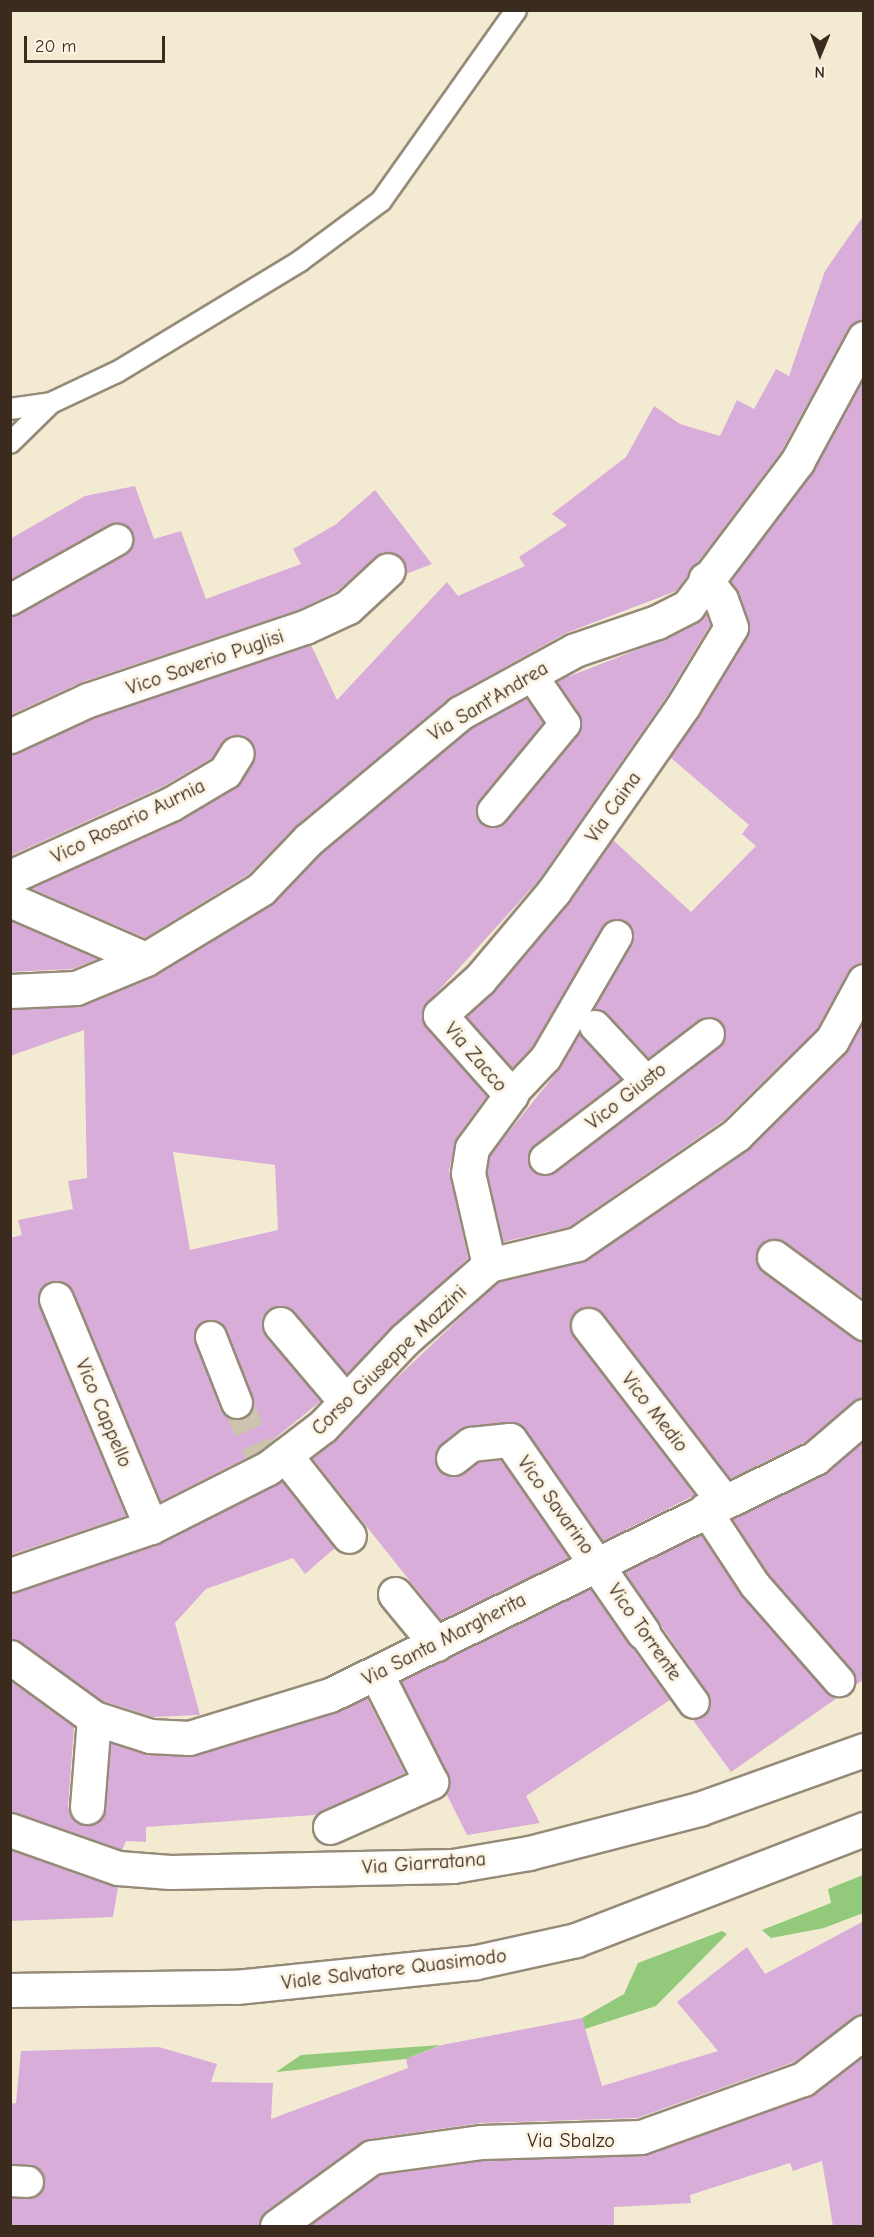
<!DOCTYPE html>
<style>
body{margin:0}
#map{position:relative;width:874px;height:2237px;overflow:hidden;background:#f2ebd2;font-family:"Comic Neue",sans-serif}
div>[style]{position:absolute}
.green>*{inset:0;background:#93c97b}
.building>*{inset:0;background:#d9add9}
.pedestrian-tunnel>*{height:30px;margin-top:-15px;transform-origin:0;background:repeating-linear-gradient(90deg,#cdc4ae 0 30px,transparent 0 45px)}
.roads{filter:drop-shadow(2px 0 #968a78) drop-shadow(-2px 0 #968a78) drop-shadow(0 2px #968a78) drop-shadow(0 -2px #968a78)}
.service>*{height:20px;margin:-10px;padding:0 10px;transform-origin:10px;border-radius:10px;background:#fff}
.pedestrian>*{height:30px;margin:-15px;padding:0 15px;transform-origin:15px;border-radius:15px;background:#fff}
.minor>*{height:33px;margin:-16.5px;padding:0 16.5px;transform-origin:16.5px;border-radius:16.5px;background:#fff}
.tertiary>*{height:33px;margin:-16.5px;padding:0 16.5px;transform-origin:16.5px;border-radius:16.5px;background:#fff}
span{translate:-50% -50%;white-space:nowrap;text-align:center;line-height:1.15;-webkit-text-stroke:6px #fcf5e5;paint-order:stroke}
.street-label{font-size:20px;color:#3b2a1e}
.frame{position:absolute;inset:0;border:12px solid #3b2a1e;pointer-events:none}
.north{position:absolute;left:790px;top:24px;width:60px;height:60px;-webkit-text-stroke:4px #fcf5e5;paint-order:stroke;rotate:181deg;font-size:16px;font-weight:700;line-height:24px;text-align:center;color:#3b2a1e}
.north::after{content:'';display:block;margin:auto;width:21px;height:27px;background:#3b2a1e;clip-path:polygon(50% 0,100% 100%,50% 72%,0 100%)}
.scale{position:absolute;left:24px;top:36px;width:141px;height:27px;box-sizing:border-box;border:3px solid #3b2a1e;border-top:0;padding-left:8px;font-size:18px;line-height:21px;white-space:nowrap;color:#3b2a1e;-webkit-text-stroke:4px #fcf5e5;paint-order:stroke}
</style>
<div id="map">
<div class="green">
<i style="clip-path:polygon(863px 1875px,863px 1913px,824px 1928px,771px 1938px,762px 1930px,831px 1903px,828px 1889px)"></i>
<i style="clip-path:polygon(722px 1931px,727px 1934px,656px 2006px,585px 2029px,582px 2018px,624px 1994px,638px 1963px)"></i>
<i style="clip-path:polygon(441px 2045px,406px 2059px,276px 2072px,301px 2055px)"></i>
</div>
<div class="building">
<i style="clip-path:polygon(864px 215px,864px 319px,848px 329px,781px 452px,676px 591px,566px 633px,451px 697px,297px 825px,249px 874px,145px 938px,30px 888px,179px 821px,235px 788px,256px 753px,247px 738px,229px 736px,212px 758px,162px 787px,10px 856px,10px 754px,95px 717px,311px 645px,337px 700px,447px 582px,458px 596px,525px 566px,519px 557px,567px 525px,552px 514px,626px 457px,654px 406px,680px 424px,720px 436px,737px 400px,754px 409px,776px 369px,789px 376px,825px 271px)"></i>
<i style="clip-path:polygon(864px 378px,864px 962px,848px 972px,817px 1029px,724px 1120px,569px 1227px,503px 1242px,487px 1172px,490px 1155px,561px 1067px,580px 1034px,621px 1079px,534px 1146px,528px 1162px,539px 1175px,555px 1173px,725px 1041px,722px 1023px,706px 1017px,649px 1058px,608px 1014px,594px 1009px,634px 937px,632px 927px,618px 919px,602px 927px,532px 1048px,512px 1068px,466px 1016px,568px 903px,613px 840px,691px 912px,756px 846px,742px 834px,749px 825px,670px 757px,747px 636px,749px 620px,730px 581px,812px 473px)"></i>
<i style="clip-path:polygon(135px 486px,154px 539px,181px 531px,206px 599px,301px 564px,293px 549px,335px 525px,375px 490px,432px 564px,406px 574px,401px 557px,383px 552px,337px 591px,298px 610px,82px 682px,10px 715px,10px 617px,125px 555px,134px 540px,125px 525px,109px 525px,10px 580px,10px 539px,85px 496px)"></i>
<i style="clip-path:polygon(evenodd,706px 613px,710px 625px,667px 696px,539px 880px,422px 1009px,426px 1027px,487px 1096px,457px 1137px,449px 1170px,468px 1258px,347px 1374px,294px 1311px,286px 1306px,268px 1309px,262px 1318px,265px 1336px,321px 1401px,258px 1452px,161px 1501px,73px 1292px,59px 1281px,48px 1282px,38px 1296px,39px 1306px,126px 1516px,10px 1555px,10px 1238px,22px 1235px,18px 1220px,73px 1209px,68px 1181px,87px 1178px,84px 1030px,10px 1056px,10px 1010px,83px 1005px,156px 975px,271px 905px,322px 853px,471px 729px,526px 698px,543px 723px,476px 808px,482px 824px,500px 827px,579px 734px,580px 715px,557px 681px,665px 639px,706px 613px,173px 1152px,275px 1165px,278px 1230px,190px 1250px,173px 1152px,706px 613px,214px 1320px,227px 1331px,253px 1397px,251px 1413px,243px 1419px,221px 1410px,195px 1343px,198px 1326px,214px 1320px)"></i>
<i style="clip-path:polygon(10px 921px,98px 959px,72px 969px,10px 972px)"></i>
<i style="clip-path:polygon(864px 1021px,864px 1299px,785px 1242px,766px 1240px,755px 1256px,763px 1272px,864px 1341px,864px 1398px,805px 1442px,730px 1479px,603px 1314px,595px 1308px,577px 1310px,571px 1318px,573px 1336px,695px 1495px,603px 1541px,518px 1423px,460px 1429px,436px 1450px,439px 1470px,456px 1476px,478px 1462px,501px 1460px,569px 1558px,441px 1620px,312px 1458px,498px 1282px,587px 1260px,747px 1150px,845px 1053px)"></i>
<i style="clip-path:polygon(863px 1441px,864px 1679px,856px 1685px,852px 1670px,769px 1575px,732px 1519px,823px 1475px)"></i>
<i style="clip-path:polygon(282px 1481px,335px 1548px,305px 1574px,293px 1558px,206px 1589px,175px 1623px,200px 1715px,153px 1717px,103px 1701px,10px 1639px,10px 1593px,157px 1545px)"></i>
<i style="clip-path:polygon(701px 1535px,742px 1596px,826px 1692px,837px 1698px,731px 1772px,693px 1720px,709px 1711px,708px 1693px,624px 1572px)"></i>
<i style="clip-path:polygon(590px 1589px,670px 1700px,526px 1796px,540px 1823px,467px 1835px,446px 1793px,448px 1774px,401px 1681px)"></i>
<i style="clip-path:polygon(10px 1681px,74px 1727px,68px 1806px,70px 1816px,85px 1826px,96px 1824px,106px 1809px,111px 1743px,149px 1755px,194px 1756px,335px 1713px,367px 1698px,405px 1773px,315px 1815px,146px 1827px,146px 1842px,126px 1841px,122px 1850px,10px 1812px)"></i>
<i style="clip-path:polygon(10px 1850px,118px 1887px,113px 1917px,10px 1921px)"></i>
<i style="clip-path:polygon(864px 1921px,864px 2014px,794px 2062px,637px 2118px,481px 2123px,369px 2139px,266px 2211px,259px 2226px,10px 2226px,10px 2198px,35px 2198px,45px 2184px,37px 2167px,10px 2164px,10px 2104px,16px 2103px,21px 2051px,159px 2047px,217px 2064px,211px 2082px,273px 2083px,271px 2119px,408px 2068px,406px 2059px,442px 2045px,582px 2018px,602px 2086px,718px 2051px,677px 2002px,747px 1947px,765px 1974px)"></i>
<i style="clip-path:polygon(864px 2056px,864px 2226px,833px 2226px,822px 2161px,793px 2171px,790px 2163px,690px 2195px,691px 2203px,614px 2207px,614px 2226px,308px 2226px,379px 2175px,484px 2161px,647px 2155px,809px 2097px)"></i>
</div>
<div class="pedestrian-tunnel">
<i style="left:237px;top:1403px;width:60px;rotate:65.6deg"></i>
</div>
<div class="roads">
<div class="service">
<i style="left:10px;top:409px;width:41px;rotate:-8.3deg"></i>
<i style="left:51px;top:403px;width:73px;rotate:-25.2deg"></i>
<i style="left:117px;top:372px;width:214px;rotate:-31.2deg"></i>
<i style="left:300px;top:261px;width:101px;rotate:-36.5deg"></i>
<i style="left:381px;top:201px;width:234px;rotate:-54.7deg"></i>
<i style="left:10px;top:443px;width:57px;rotate:-44.3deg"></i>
</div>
<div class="pedestrian">
<i style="left:10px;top:600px;width:123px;rotate:-29.3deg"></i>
<i style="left:493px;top:811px;width:113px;rotate:-50.4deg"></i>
<i style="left:565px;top:724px;width:60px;rotate:-124.2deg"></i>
<i style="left:595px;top:1026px;width:74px;rotate:47.2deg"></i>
<i style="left:511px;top:1095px;width:51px;rotate:-46.6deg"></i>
<i style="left:546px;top:1058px;width:141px;rotate:-59.8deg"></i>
<i style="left:545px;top:1159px;width:206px;rotate:-37.3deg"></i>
<i style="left:211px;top:1337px;width:71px;rotate:68.5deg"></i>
<i style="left:705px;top:1509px;width:91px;rotate:56.7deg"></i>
<i style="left:755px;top:1585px;width:128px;rotate:48.8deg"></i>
<i style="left:643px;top:1632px;width:87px;rotate:54.3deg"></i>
<i style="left:10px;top:2181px;width:18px;rotate:3deg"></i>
</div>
<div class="minor">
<i style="left:10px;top:736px;width:86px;rotate:-24.8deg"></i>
<i style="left:88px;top:700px;width:229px;rotate:-18.6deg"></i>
<i style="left:305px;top:627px;width:47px;rotate:-24.9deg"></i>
<i style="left:348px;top:607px;width:54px;rotate:-42.8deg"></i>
<i style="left:10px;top:877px;width:177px;rotate:-24.4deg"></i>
<i style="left:171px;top:804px;width:63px;rotate:-30.7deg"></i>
<i style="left:225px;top:772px;width:22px;rotate:-58deg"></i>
<i style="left:10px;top:900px;width:148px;rotate:23.5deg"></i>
<i style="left:146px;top:959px;width:135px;rotate:-31.3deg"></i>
<i style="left:261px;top:889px;width:69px;rotate:-46.2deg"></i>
<i style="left:309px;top:839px;width:197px;rotate:-39.8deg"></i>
<i style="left:460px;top:713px;width:131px;rotate:-28.7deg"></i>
<i style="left:575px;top:650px;width:87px;rotate:-18.9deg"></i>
<i style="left:657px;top:622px;width:35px;rotate:-27deg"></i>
<i style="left:688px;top:606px;width:181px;rotate:-52.9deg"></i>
<i style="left:797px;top:462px;width:141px;rotate:-61.6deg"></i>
<i style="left:10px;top:991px;width:66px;rotate:-2.6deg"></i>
<i style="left:76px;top:988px;width:76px;rotate:-22.5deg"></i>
<i style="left:774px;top:1257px;width:112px;rotate:36.3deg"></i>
<i style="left:489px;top:1265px;width:94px;rotate:-102.9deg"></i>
<i style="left:468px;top:1173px;width:25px;rotate:-81deg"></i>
<i style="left:472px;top:1148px;width:66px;rotate:-53.7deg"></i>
<i style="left:511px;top:1095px;width:107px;rotate:-131.6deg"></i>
<i style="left:440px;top:1015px;width:54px;rotate:-42deg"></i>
<i style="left:480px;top:979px;width:115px;rotate:-49.9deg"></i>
<i style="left:554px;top:891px;width:226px;rotate:-55.1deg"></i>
<i style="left:683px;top:706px;width:92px;rotate:-58.7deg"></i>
<i style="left:731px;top:627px;width:29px;rotate:-110deg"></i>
<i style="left:721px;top:600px;width:26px;rotate:-127deg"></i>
<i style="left:56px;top:1299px;width:247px;rotate:67.4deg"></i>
<i style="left:280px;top:1324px;width:102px;rotate:49.8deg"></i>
<i style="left:588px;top:1325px;width:221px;rotate:52.4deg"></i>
<i style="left:285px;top:1455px;width:103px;rotate:51.7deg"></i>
<i style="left:453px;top:1458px;width:23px;rotate:-38deg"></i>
<i style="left:471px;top:1444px;width:39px;rotate:-6deg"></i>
<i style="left:510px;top:1440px;width:234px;rotate:55.3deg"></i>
<i style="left:10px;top:1575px;width:149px;rotate:-18.8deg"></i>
<i style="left:151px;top:1527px;width:131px;rotate:-26.8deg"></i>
<i style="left:268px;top:1468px;width:69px;rotate:-37.4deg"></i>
<i style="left:323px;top:1426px;width:118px;rotate:-46.7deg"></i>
<i style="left:404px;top:1340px;width:113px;rotate:-41.4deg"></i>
<i style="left:489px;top:1265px;width:90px;rotate:-13.4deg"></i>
<i style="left:577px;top:1244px;width:193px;rotate:-34.4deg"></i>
<i style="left:736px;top:1135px;width:135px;rotate:-44.7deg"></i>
<i style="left:832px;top:1040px;width:67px;rotate:-61.5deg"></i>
<i style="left:395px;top:1594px;width:65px;rotate:50.6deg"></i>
<i style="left:10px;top:1657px;width:104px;rotate:36deg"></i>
<i style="left:94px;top:1718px;width:59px;rotate:17.8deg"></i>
<i style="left:150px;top:1736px;width:39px;rotate:3deg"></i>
<i style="left:189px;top:1738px;width:147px;rotate:-17deg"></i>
<i style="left:330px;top:1695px;width:540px;rotate:-26.04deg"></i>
<i style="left:815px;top:1458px;width:65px;rotate:-40.6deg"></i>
<i style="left:87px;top:1807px;width:89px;rotate:-85.5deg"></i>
<i style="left:330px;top:1827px;width:111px;rotate:-24deg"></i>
<i style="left:431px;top:1782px;width:122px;rotate:-116.8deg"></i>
<i style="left:277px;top:2226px;width:117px;rotate:-36deg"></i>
<i style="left:372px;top:2157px;width:111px;rotate:-7.8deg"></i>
<i style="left:482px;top:2142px;width:159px;rotate:-1.8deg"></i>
<i style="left:641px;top:2137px;width:172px;rotate:-19.7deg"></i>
<i style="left:803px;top:2079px;width:77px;rotate:-37.6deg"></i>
</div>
<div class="tertiary">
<i style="left:10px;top:1830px;width:114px;rotate:19.4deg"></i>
<i style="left:118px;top:1868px;width:52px;rotate:4.4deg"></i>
<i style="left:170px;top:1872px;width:283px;rotate:-1.2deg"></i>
<i style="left:453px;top:1866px;width:77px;rotate:-9.7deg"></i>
<i style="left:529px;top:1853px;width:176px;rotate:-14.5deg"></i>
<i style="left:699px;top:1809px;width:175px;rotate:-19.7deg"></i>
<i style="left:10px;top:1990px;width:226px;rotate:-0.8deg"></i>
<i style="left:236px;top:1987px;width:241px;rotate:-5.9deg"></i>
<i style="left:476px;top:1962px;width:102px;rotate:-12.4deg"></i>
<i style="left:576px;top:1940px;width:309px;rotate:-21.1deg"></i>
</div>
</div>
<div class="street-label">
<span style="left:205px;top:662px;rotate:-19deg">Vico Saverio Puglisi</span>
<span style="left:488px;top:701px;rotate:-31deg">Via Sant'Andrea</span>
<span style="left:613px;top:807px;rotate:-55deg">Via Caina</span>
<span style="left:128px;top:821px;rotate:-26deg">Vico Rosario Aurnia</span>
<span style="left:476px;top:1057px;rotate:49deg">Via Zacco</span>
<span style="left:626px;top:1096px;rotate:-38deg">Vico Giusto</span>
<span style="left:389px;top:1360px;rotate:-44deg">Corso Giuseppe Mazzini</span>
<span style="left:655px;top:1412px;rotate:52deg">Vico Medio</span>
<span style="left:104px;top:1413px;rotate:67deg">Vico Cappello</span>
<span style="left:556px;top:1505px;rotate:54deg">Vico Savarino</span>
<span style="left:645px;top:1632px;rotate:55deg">Vico Torrente</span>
<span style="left:444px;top:1639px;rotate:-27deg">Via Santa Margherita</span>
<span style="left:424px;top:1863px;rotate:-4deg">Via Giarratana</span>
<span style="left:394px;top:1969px;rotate:-7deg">Viale Salvatore Quasimodo</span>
<span style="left:571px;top:2140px">Via Sbalzo</span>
</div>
<div class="frame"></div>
<div class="north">N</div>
<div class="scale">20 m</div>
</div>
